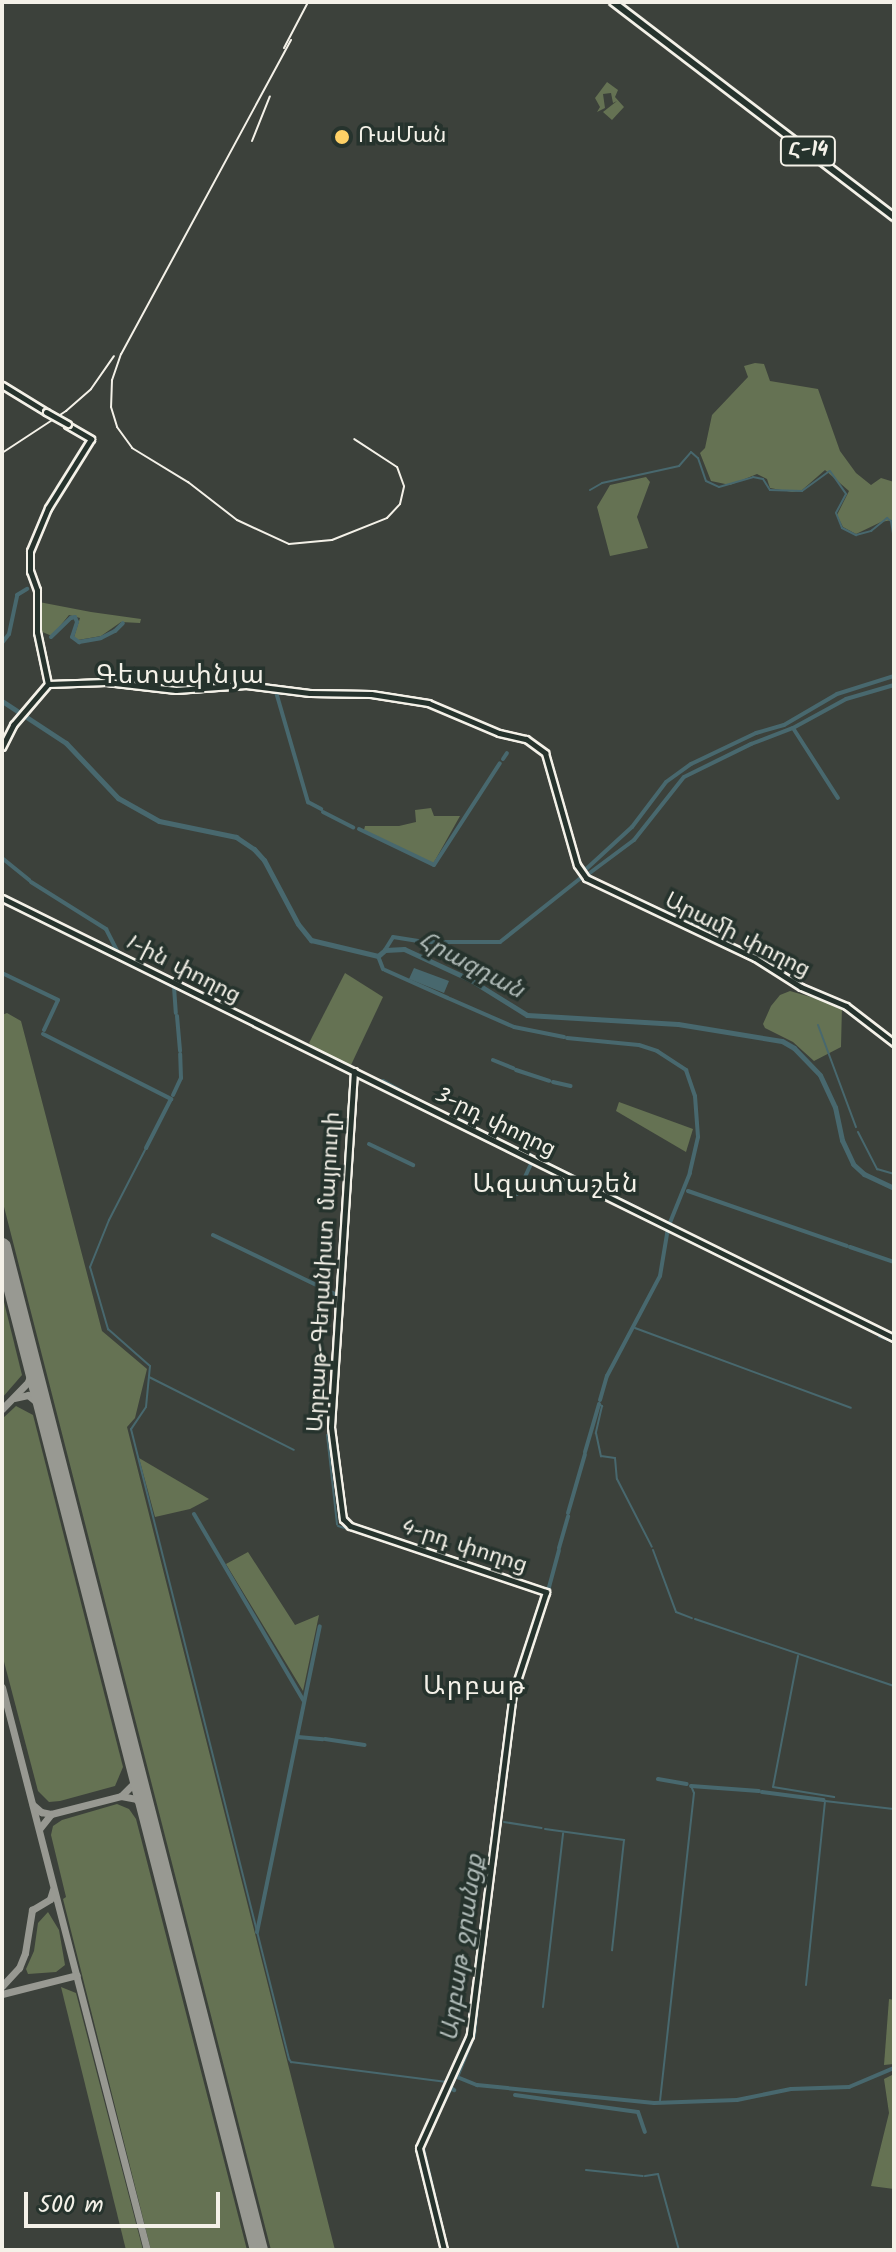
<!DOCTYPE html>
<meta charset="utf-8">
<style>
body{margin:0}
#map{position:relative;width:896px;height:2252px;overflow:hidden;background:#3c413b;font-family:Kalam,"Noto Sans Armenian",sans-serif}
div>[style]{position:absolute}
.green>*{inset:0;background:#657253}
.water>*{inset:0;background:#48686e}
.stream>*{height:2px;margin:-1px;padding:0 1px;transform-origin:1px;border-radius:1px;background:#48686e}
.canal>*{height:4px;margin:-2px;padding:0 2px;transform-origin:2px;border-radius:2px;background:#48686e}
.river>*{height:5px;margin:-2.5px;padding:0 2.5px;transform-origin:2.5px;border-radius:2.5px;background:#48686e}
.taxiway>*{height:7px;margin:-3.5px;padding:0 3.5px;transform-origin:3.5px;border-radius:3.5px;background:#989992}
.runway>*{height:18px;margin:-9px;padding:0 9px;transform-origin:9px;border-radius:9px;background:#989992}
.roads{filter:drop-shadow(2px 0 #f4f1e8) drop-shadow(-2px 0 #f4f1e8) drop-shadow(0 2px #f4f1e8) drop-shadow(0 -2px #f4f1e8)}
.secondary>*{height:5px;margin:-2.5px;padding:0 2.5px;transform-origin:2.5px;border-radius:2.5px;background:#26332d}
.primary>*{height:6px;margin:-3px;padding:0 3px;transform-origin:3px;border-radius:3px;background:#26332d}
.rail>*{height:2px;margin:-1px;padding:0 1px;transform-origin:1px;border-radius:1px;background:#f4f1e8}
.bridges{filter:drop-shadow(2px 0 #f4f1e8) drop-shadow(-2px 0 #f4f1e8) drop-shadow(0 2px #f4f1e8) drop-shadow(0 -2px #f4f1e8)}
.secondary-bridge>*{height:5px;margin:-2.5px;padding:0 2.5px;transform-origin:2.5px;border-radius:2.5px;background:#26332d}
.dots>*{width:22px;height:22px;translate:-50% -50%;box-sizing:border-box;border:4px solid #26332d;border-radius:50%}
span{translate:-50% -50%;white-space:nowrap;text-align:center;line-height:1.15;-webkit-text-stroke:7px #26332d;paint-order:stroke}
.shield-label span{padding:2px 6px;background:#26332d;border:2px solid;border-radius:6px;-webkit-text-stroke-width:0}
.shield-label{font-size:20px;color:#f4f1e8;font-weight:700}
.poi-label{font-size:22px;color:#f4f1e8}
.left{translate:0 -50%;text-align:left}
.street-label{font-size:22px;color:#f4f1e8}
.water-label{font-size:24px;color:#afbab7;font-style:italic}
.quarter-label{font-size:26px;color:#f4f1e8;letter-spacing:2px}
.frame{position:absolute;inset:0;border:4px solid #f4f1e8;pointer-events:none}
.scale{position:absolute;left:24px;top:2192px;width:196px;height:36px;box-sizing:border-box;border:4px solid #f4f1e8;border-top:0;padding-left:10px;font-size:24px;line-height:28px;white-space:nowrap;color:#f4f1e8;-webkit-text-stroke:6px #26332d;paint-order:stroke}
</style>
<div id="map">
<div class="green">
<i style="clip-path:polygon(607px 82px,618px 90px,615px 97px,624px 107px,612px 120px,603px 112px,617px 101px,613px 103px,611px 93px,603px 94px,605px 108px,597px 112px,600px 107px,595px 98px)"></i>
<i style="clip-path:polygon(755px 363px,764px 364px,770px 381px,818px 389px,840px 451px,856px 473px,871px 485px,881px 478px,894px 482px,894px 527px,892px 520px,881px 522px,856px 534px,843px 527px,837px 515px,849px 491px,825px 470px,801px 491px,792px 492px,770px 488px,767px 479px,757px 474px,730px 485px,711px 481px,700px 453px,705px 448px,712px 415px,748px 377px,744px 366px)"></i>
<i style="clip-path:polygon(646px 477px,650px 482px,637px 517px,648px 548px,610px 556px,597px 507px,610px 485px)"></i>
<i style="clip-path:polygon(39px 602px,91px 612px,141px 619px,140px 623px,121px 622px,101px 636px,78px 640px,74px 637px,80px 618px,69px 615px,52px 636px,40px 631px)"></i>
<i style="clip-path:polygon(431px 808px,434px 816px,460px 816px,433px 864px,364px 830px,365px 826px,399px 826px,416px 822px,415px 810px)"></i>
<i style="clip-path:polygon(345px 973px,383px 997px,351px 1065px,317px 1051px,309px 1043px)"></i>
<i style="clip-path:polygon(790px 991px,842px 1006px,841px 1047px,814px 1061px,793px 1042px,765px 1028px,763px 1024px,771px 1006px,780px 995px)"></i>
<i style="clip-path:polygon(7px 1013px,21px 1021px,102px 1331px,147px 1369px,135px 1418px,127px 1427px,335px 2250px,271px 2250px,2px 1199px,2px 1015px)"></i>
<i style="clip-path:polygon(619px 1102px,693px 1129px,686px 1152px,616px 1111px)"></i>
<i style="clip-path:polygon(2px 1294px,22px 1375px,2px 1398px)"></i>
<i style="clip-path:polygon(16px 1406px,33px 1415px,123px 1767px,115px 1786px,60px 1801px,49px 1802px,38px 1791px,2px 1654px,2px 1419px)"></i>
<i style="clip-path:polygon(139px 1458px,209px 1499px,190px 1509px,155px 1517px)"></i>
<i style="clip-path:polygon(248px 1552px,295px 1625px,319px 1615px,303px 1691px,226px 1564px)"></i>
<i style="clip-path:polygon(117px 1804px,129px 1809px,136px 1819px,247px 2250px,151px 2250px,63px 1899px,66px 1897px,51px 1835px,53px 1826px,62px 1820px)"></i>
<i style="clip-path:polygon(48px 1912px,59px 1930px,65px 1965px,56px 1972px,28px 1974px,26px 1969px,34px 1951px,38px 1923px)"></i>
<i style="clip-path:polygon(61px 1987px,76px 1993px,143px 2250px,126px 2250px)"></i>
<i style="clip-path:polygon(889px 1999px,894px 2000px,894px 2064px,884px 2065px)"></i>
<i style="clip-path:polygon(894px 2074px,894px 2189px,871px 2186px,889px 2113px,884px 2079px)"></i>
</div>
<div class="water">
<i style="clip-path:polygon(414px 968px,449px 981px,444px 993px,409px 979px)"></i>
</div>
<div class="stream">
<i style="left:590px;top:490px;width:14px;rotate:-30deg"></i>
<i style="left:602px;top:483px;width:79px;rotate:-12.4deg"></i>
<i style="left:679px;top:466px;width:18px;rotate:-49deg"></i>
<i style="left:691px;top:452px;width:9px;rotate:41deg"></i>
<i style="left:698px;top:458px;width:24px;rotate:71deg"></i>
<i style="left:706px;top:481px;width:14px;rotate:25deg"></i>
<i style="left:719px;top:487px;width:35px;rotate:-16deg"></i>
<i style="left:753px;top:477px;width:10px;rotate:11deg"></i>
<i style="left:763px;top:479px;width:13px;rotate:58deg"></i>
<i style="left:770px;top:490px;width:32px;rotate:2deg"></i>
<i style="left:802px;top:491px;width:34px;rotate:-36deg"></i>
<i style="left:830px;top:471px;width:28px;rotate:55deg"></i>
<i style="left:846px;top:494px;width:21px;rotate:118deg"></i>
<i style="left:836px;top:513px;width:16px;rotate:68deg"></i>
<i style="left:842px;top:528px;width:16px;rotate:27deg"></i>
<i style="left:856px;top:535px;width:16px;rotate:-15deg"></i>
<i style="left:871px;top:531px;width:21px;rotate:-39deg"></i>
<i style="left:887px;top:518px;width:5px;rotate:37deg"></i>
<i style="left:891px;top:521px;width:20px;rotate:81deg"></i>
<i style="left:818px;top:1025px;width:109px;rotate:69.6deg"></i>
<i style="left:858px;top:1132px;width:42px;rotate:62.8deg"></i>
<i style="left:877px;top:1169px;width:18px;rotate:16deg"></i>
<i style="left:145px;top:1150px;width:79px;rotate:117.2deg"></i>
<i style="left:109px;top:1220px;width:51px;rotate:112deg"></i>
<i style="left:90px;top:1267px;width:65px;rotate:73.8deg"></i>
<i style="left:108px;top:1329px;width:56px;rotate:41.4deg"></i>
<i style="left:150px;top:1366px;width:41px;rotate:95.6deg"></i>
<i style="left:146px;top:1407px;width:27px;rotate:124deg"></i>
<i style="left:131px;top:1429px;width:650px;rotate:75.92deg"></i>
<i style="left:289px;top:2059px;width:4px;rotate:56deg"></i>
<i style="left:291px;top:2062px;width:157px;rotate:7.3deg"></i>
<i style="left:635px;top:1328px;width:230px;rotate:20.3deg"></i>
<i style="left:149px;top:1377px;width:162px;rotate:26.7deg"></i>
<i style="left:599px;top:1404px;width:4px;rotate:34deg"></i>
<i style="left:602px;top:1406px;width:28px;rotate:103deg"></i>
<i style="left:596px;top:1433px;width:24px;rotate:78deg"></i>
<i style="left:601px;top:1456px;width:14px;rotate:8deg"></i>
<i style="left:615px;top:1458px;width:21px;rotate:85deg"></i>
<i style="left:617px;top:1479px;width:76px;rotate:62.8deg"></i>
<i style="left:327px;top:1435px;width:90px;rotate:83.6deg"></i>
<i style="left:338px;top:1526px;width:28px;rotate:17deg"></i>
<i style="left:653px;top:1550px;width:66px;rotate:69.6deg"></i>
<i style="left:676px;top:1612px;width:17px;rotate:21deg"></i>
<i style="left:695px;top:1619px;width:210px;rotate:18.6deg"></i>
<i style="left:798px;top:1656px;width:133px;rotate:100.8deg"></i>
<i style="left:773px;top:1787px;width:62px;rotate:9.3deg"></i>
<i style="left:504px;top:1822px;width:38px;rotate:9deg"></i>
<i style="left:545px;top:1829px;width:80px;rotate:7.9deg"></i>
<i style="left:624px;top:1840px;width:111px;rotate:96.2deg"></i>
<i style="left:806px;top:1985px;width:185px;rotate:-84.1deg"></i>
<i style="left:825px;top:1801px;width:69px;rotate:6.6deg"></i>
<i style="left:543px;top:2007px;width:175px;rotate:-83.4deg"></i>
<i style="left:660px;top:2101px;width:310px;rotate:-83.7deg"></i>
<i style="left:694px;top:1793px;width:8px;rotate:-113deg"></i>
<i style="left:586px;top:2170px;width:57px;rotate:6deg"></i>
<i style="left:645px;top:2176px;width:13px;rotate:-9deg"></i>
<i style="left:658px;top:2174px;width:79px;rotate:74.6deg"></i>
</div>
<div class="canal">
<i style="left:51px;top:637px;width:28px;rotate:-44deg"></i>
<i style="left:71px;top:618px;width:4px;rotate:-14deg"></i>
<i style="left:75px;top:617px;width:5px;rotate:68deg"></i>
<i style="left:77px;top:622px;width:16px;rotate:108deg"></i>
<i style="left:72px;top:637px;width:9px;rotate:36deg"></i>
<i style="left:79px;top:642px;width:22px;rotate:-10deg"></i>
<i style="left:101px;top:638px;width:16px;rotate:-27deg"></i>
<i style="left:115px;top:631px;width:11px;rotate:-45deg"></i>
<i style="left:2px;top:643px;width:11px;rotate:-52deg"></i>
<i style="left:9px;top:634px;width:40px;rotate:-78deg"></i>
<i style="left:17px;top:595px;width:12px;rotate:-31deg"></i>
<i style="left:263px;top:689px;width:13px;rotate:13deg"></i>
<i style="left:276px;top:692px;width:115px;rotate:73.8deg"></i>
<i style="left:308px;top:802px;width:15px;rotate:28deg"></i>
<i style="left:793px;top:728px;width:83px;rotate:57.3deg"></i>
<i style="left:503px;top:759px;width:7px;rotate:-56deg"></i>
<i style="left:323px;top:812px;width:34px;rotate:27deg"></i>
<i style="left:359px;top:829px;width:83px;rotate:25.6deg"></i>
<i style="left:434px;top:865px;width:121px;rotate:-57.1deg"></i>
<i style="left:2px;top:858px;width:35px;rotate:39deg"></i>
<i style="left:584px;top:871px;width:65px;rotate:-42.5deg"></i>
<i style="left:632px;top:827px;width:56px;rotate:-52.9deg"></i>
<i style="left:666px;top:782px;width:31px;rotate:-36deg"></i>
<i style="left:691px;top:764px;width:72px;rotate:-25.5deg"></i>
<i style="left:756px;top:733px;width:29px;rotate:-16deg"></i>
<i style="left:784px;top:725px;width:61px;rotate:-30.3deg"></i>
<i style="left:837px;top:694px;width:60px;rotate:-17.5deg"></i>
<i style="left:587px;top:875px;width:59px;rotate:-36.7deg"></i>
<i style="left:634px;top:840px;width:80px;rotate:-51.6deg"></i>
<i style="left:684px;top:777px;width:75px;rotate:-26.2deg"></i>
<i style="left:751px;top:744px;width:45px;rotate:-20.9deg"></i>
<i style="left:793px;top:728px;width:60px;rotate:-28.7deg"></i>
<i style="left:846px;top:699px;width:50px;rotate:-16.3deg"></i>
<i style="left:31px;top:882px;width:89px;rotate:32.1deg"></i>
<i style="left:106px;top:929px;width:25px;rotate:63deg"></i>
<i style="left:647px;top:904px;width:14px;rotate:25deg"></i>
<i style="left:663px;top:911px;width:56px;rotate:24.3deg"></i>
<i style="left:385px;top:950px;width:15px;rotate:-58deg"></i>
<i style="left:393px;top:937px;width:32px;rotate:9deg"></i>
<i style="left:425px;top:942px;width:75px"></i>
<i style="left:500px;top:942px;width:105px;rotate:-38.4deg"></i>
<i style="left:378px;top:956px;width:14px;rotate:69deg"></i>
<i style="left:120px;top:959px;width:61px;rotate:27.4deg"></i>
<i style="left:174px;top:987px;width:26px;rotate:86deg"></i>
<i style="left:385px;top:970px;width:69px;rotate:24deg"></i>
<i style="left:2px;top:973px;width:62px;rotate:25.7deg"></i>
<i style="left:58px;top:1000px;width:33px;rotate:115deg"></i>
<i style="left:450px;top:999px;width:70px;rotate:23.6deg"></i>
<i style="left:514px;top:1027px;width:51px;rotate:11.3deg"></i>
<i style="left:177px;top:1016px;width:35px;rotate:85deg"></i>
<i style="left:43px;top:1034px;width:144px;rotate:26.9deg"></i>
<i style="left:567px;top:1038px;width:72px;rotate:5.6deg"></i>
<i style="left:639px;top:1045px;width:19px;rotate:18deg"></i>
<i style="left:657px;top:1051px;width:35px;rotate:33deg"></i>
<i style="left:686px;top:1070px;width:28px;rotate:71deg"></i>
<i style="left:695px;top:1096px;width:41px;rotate:85.8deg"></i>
<i style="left:698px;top:1137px;width:37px;rotate:103deg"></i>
<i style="left:690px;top:1173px;width:56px;rotate:112deg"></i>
<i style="left:493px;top:1060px;width:22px;rotate:22deg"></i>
<i style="left:516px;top:1070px;width:35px;rotate:18deg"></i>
<i style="left:383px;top:1081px;width:21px;rotate:29deg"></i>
<i style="left:553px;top:1082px;width:18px;rotate:13deg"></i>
<i style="left:173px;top:1095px;width:19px;rotate:-65deg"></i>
<i style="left:181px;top:1078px;width:24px;rotate:-92deg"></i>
<i style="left:462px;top:1121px;width:21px;rotate:29deg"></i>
<i style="left:497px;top:1140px;width:37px;rotate:24deg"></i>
<i style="left:369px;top:1144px;width:49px;rotate:25.5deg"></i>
<i style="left:146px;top:1148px;width:55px;rotate:-63deg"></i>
<i style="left:535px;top:1158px;width:50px;rotate:26.1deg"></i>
<i style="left:588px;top:1184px;width:32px;rotate:26deg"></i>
<i style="left:688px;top:1191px;width:168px;rotate:19.1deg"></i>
<i style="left:517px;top:1194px;width:31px;rotate:-65deg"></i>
<i style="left:621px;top:1200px;width:20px;rotate:27deg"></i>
<i style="left:213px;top:1235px;width:136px;rotate:25.8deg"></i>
<i style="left:850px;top:1247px;width:46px;rotate:18.8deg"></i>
<i style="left:880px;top:1336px;width:15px;rotate:20deg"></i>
<i style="left:600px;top:1400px;width:25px;rotate:-74deg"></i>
<i style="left:607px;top:1376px;width:113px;rotate:-62.1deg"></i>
<i style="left:660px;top:1276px;width:49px;rotate:-80.5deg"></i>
<i style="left:585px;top:1452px;width:50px;rotate:-73.7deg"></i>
<i style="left:568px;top:1513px;width:61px;rotate:-73.9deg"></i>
<i style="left:194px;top:1514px;width:216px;rotate:59.6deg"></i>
<i style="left:559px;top:1548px;width:33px;rotate:-74deg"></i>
<i style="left:548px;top:1591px;width:42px;rotate:-75deg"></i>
<i style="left:537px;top:1628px;width:25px;rotate:-72deg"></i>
<i style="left:526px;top:1662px;width:34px;rotate:-71deg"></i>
<i style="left:298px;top:1737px;width:25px;rotate:5deg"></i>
<i style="left:325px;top:1739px;width:40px;rotate:8.5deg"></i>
<i style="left:508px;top:1757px;width:42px;rotate:-83.2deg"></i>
<i style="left:658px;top:1779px;width:29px;rotate:10deg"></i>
<i style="left:691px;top:1786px;width:68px;rotate:4.2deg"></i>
<i style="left:762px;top:1792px;width:62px;rotate:7.5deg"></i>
<i style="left:257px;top:1932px;width:312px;rotate:-78.4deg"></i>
<i style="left:484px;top:1941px;width:95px;rotate:96.1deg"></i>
<i style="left:474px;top:2035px;width:45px;rotate:112deg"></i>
<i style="left:457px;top:2077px;width:22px;rotate:22deg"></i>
<i style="left:477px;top:2085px;width:178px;rotate:5.8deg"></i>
<i style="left:654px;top:2103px;width:83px;rotate:-2.1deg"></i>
<i style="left:737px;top:2100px;width:55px;rotate:-11.5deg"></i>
<i style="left:791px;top:2089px;width:58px;rotate:-2deg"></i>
<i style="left:849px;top:2087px;width:49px;rotate:-22.9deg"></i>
<i style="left:515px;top:2095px;width:124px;rotate:7.9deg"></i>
<i style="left:638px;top:2112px;width:21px;rotate:71deg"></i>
<i style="left:432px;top:2125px;width:42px;rotate:-62.8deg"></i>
<i style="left:451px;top:2088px;width:4px;rotate:34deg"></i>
<i style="left:422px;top:2144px;width:109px;rotate:76.7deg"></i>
</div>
<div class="river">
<i style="left:2px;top:701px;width:77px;rotate:33.3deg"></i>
<i style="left:66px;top:743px;width:76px;rotate:46.6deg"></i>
<i style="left:118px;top:798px;width:47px;rotate:29.3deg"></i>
<i style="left:159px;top:821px;width:79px;rotate:11.7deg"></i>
<i style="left:236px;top:837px;width:22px;rotate:34deg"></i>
<i style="left:254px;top:849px;width:15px;rotate:48deg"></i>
<i style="left:264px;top:860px;width:72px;rotate:62deg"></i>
<i style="left:298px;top:924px;width:21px;rotate:51deg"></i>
<i style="left:311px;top:940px;width:69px;rotate:13.4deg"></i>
<i style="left:378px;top:956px;width:9px;rotate:-41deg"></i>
<i style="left:385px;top:950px;width:19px;rotate:-3deg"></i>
<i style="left:404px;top:949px;width:72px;rotate:24.8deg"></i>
<i style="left:469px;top:979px;width:68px;rotate:31.8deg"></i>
<i style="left:527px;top:1015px;width:151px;rotate:3.4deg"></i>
<i style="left:678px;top:1024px;width:105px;rotate:9.3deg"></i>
<i style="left:782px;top:1041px;width:14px;rotate:30deg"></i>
<i style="left:794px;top:1048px;width:37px;rotate:46deg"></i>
<i style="left:820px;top:1075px;width:35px;rotate:65deg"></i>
<i style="left:835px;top:1107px;width:34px;rotate:78deg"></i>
<i style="left:842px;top:1140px;width:26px;rotate:65deg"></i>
<i style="left:853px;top:1164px;width:15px;rotate:42deg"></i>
<i style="left:864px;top:1174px;width:33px;rotate:25deg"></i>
</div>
<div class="taxiway">
<i style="left:14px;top:1398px;width:14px;rotate:-12deg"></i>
<i style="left:28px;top:1395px;width:19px;rotate:39deg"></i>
<i style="left:2px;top:1409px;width:37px;rotate:-46deg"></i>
<i style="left:28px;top:1382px;width:17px;rotate:-73deg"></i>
<i style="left:2px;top:1687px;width:581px;rotate:75.56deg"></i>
<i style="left:122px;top:1795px;width:16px;rotate:-45deg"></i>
<i style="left:133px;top:1784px;width:19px;rotate:-84deg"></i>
<i style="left:33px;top:1805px;width:11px;rotate:41deg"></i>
<i style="left:41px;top:1812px;width:10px;rotate:11deg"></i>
<i style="left:51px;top:1814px;width:18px;rotate:128deg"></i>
<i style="left:51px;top:1814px;width:72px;rotate:-14.4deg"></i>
<i style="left:121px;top:1796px;width:15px;rotate:11deg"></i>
<i style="left:136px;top:1799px;width:15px;rotate:48deg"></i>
<i style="left:2px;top:1986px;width:25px;rotate:-47deg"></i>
<i style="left:19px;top:1968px;width:16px;rotate:-68deg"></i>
<i style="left:25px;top:1953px;width:44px;rotate:-80.8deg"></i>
<i style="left:32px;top:1910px;width:21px;rotate:-31deg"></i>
<i style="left:50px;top:1899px;width:10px;rotate:-73deg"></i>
<i style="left:2px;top:1994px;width:77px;rotate:-14.2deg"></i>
</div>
<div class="runway">
<i style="left:2px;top:1247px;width:1035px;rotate:75.63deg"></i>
</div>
<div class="roads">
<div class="secondary">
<i style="left:2px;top:385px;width:52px;rotate:31.5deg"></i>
<i style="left:67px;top:425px;width:28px;rotate:30deg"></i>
<i style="left:48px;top:684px;width:58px;rotate:-2deg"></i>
<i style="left:106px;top:682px;width:70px;rotate:6.5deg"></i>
<i style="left:176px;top:690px;width:70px;rotate:-4.1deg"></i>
<i style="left:246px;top:685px;width:64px;rotate:7.1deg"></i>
<i style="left:310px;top:693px;width:61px;rotate:0.9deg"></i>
<i style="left:371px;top:694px;width:58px;rotate:9deg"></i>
<i style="left:428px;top:703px;width:77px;rotate:22.9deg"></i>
<i style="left:499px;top:733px;width:28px;rotate:13deg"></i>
<i style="left:526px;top:739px;width:24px;rotate:36deg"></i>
<i style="left:545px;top:753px;width:116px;rotate:74.1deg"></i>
<i style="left:577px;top:865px;width:16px;rotate:55deg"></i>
<i style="left:586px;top:878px;width:187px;rotate:25.3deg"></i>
<i style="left:755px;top:958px;width:54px;rotate:32.2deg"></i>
<i style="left:801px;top:987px;width:49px;rotate:22.9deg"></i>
<i style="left:846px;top:1006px;width:61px;rotate:37.6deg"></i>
<i style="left:2px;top:747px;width:25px;rotate:-63deg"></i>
<i style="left:13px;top:725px;width:54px;rotate:-49.5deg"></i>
<i style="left:48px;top:684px;width:53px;rotate:-101.9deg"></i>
<i style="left:37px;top:632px;width:42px;rotate:-90deg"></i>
<i style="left:37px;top:590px;width:20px;rotate:-110deg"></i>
<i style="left:30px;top:571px;width:20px;rotate:-90deg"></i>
<i style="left:30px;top:551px;width:47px;rotate:-67.3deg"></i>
<i style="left:48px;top:508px;width:81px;rotate:-58.1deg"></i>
<i style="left:2px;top:898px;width:995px;rotate:26.26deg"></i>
<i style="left:354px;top:1071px;width:357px;rotate:93.7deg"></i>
<i style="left:331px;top:1427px;width:93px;rotate:82.6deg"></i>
<i style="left:343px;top:1519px;width:10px;rotate:45deg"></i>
<i style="left:350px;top:1526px;width:207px;rotate:18.6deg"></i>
<i style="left:546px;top:1592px;width:106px;rotate:108.1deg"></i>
<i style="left:513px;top:1693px;width:345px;rotate:97.2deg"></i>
<i style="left:470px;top:2035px;width:124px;rotate:114.3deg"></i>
<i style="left:419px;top:2148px;width:105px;rotate:76.2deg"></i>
</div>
<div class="primary">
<i style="left:613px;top:2px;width:354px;rotate:37.4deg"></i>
</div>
</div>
<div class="rail">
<i style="left:291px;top:40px;width:357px;rotate:118.4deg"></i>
<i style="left:121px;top:354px;width:28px;rotate:109deg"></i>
<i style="left:112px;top:380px;width:27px;rotate:92deg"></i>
<i style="left:111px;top:407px;width:21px;rotate:73deg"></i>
<i style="left:117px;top:427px;width:26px;rotate:54deg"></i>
<i style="left:132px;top:448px;width:66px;rotate:31.3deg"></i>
<i style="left:188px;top:482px;width:62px;rotate:37.8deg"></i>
<i style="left:237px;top:520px;width:57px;rotate:24.8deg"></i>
<i style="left:289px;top:544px;width:43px;rotate:-5.3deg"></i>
<i style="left:332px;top:540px;width:59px;rotate:-21.8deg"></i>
<i style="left:387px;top:518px;width:19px;rotate:-47deg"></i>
<i style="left:400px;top:504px;width:18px;rotate:-77deg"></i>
<i style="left:404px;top:486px;width:20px;rotate:-110deg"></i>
<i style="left:397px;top:467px;width:51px;rotate:-146.9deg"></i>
<i style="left:284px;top:48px;width:52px;rotate:-62.4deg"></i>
<i style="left:252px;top:141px;width:48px;rotate:-68.2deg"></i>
<i style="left:2px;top:453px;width:77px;rotate:-33.3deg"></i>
<i style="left:66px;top:411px;width:33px;rotate:-41deg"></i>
<i style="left:91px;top:389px;width:40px;rotate:-55.1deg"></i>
</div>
<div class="bridges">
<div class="secondary-bridge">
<i style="left:46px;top:412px;width:25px;rotate:29deg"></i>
</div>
</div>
<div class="dots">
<i style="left:342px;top:137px;background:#ffd166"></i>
</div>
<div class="shield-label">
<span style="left:808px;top:151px">Հ-14</span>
</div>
<div class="poi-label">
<span class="left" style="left:358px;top:137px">ՌաՄան</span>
</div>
<div class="street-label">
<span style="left:737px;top:936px;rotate:27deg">Արամի փողոց</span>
<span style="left:183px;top:970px;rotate:27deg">1-ին փողոց</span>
<span style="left:495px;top:1123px;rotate:26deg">3-րդ փողոց</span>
<span style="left:325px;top:1272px;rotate:-87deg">Արբաթ-Գեղանիստ մայրուղի</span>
<span style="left:464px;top:1547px;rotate:18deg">4-րդ փողոց</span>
</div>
<div class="water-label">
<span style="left:471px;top:966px;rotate:28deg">Հրազդան</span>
<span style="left:463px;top:1948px;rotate:-82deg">Արբաթ ջրանցք</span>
</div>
<div class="quarter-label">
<span style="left:181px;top:677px">Գետափնյա</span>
<span style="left:556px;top:1186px">Ազատաշեն</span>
<span style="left:475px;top:1688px">Արբաթ</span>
</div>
<div class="frame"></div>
<div class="scale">500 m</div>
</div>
